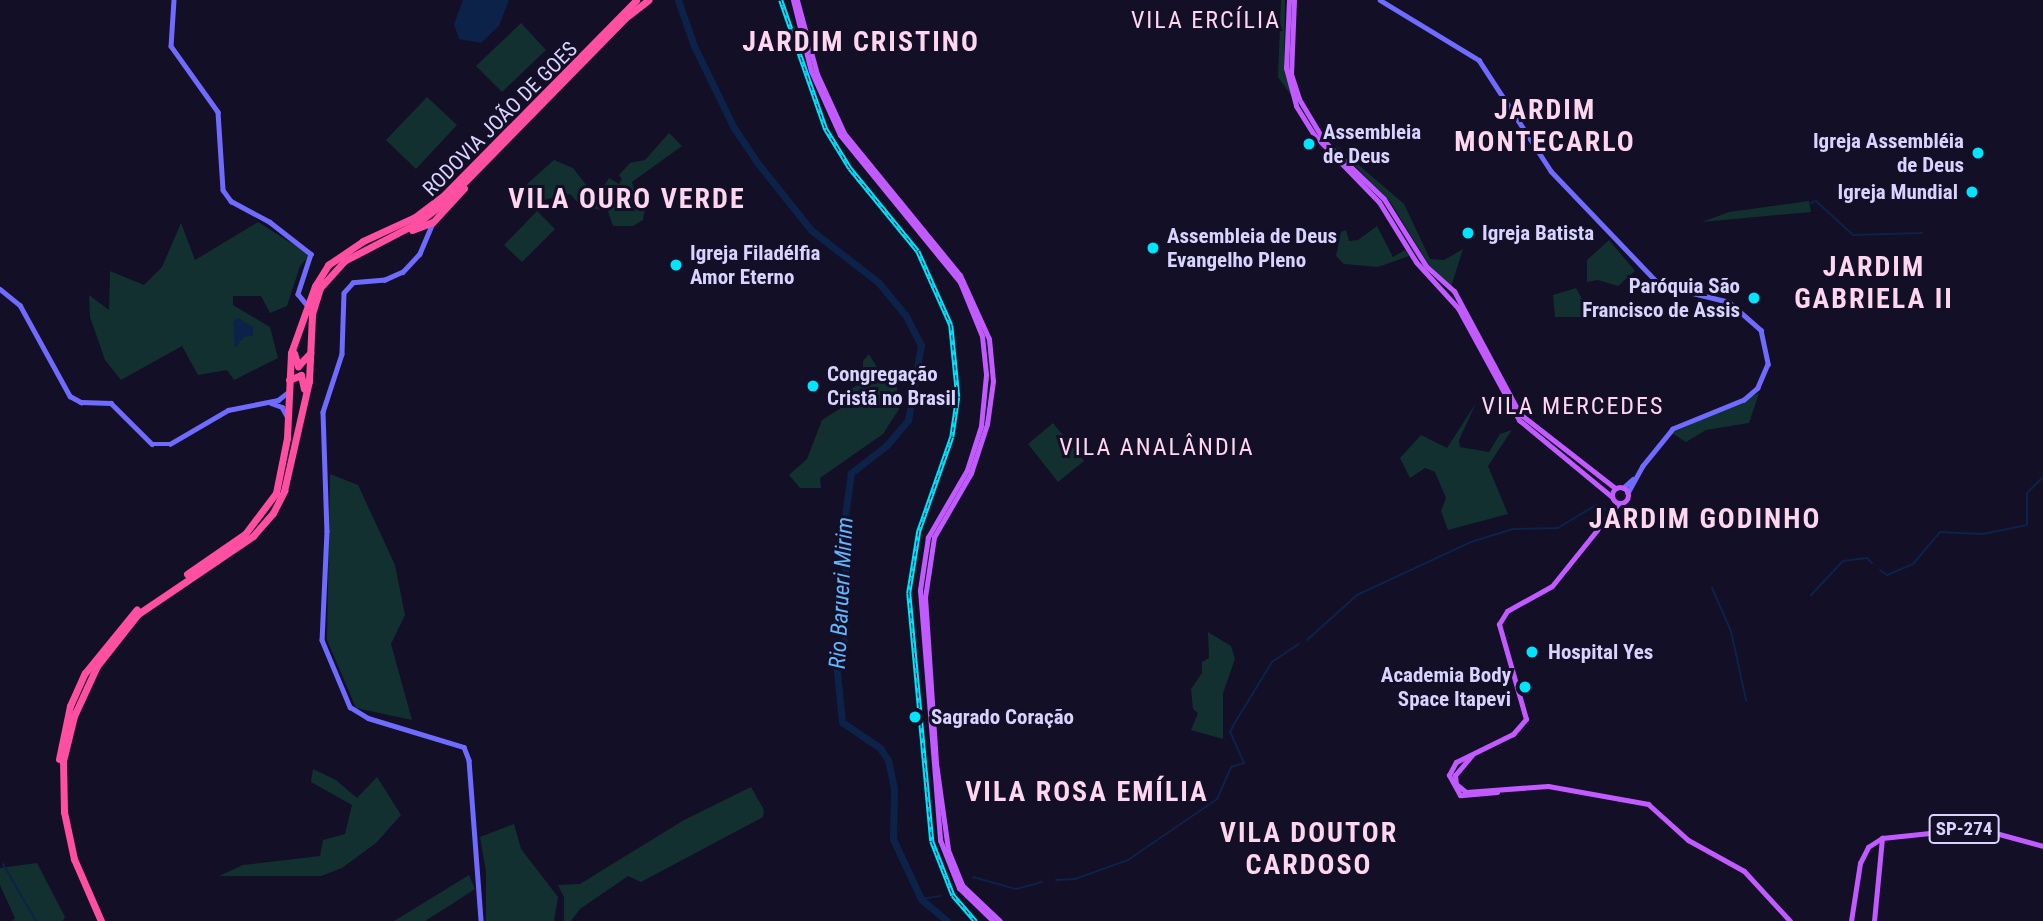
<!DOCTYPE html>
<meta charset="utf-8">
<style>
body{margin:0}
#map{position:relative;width:2043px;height:921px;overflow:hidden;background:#130f26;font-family:"Roboto Condensed",sans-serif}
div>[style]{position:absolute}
.green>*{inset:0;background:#12302f}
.water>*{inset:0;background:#0c2248}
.stream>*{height:2px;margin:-1px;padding:0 1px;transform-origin:1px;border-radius:1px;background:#0c2248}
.river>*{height:7px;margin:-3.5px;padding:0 3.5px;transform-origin:3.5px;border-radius:3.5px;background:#0c2248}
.secondary>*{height:4.5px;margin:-2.25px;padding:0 2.25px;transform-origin:2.25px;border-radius:2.25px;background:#6f6bff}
.primary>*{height:5px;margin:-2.5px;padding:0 2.5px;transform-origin:2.5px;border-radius:2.5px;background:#c25bff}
.primary>.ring{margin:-2.5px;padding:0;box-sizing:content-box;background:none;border:5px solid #c25bff;border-radius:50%}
.highway>*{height:7px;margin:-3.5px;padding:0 3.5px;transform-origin:3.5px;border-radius:3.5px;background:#ff4fa3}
.rail>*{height:4.5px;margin-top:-2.25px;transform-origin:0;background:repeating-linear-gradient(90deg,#130f26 0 5px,#00e5ff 0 10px);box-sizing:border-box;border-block:2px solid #00e5ff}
.dots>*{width:19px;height:19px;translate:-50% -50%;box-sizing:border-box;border:4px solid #130f26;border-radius:50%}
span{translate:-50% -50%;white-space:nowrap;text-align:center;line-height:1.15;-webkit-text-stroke:6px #130f26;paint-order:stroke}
.shield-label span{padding:2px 5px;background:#130f26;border:2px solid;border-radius:5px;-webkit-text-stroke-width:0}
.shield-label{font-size:19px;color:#d9d4ff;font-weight:700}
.street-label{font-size:21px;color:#d9d4ff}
.poi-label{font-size:21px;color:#d9d4ff;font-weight:700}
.left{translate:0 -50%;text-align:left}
.right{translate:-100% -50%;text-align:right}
.water-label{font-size:23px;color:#62b6ff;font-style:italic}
.quarter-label{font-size:24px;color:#ffd6f0;letter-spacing:2px}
.district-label{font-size:28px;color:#ffd6f0;font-weight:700;letter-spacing:2px}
</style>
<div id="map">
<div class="green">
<i style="clip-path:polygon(1281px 0,1285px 0,1284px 71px,1293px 98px,1278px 77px)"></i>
<i style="clip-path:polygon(521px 23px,546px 50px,502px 92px,476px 66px)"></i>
<i style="clip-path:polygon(427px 97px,457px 125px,416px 169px,386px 140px)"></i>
<i style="clip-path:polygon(669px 133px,682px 146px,632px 182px,637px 202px,645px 208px,643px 220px,633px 226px,613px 226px,601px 191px,609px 178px,619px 184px,622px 179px,619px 175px,630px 163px,645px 160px)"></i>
<i style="clip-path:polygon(1332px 142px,1404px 204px,1430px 259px,1444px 260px,1463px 249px,1451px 287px,1429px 265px,1391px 203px)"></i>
<i style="clip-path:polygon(554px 160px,573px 168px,598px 200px,600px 210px,580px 205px,570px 194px,534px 202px,527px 196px,527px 184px)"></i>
<i style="clip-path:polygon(1809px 201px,1811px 212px,1702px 222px,1729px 212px)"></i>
<i style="clip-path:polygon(537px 211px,555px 229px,522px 262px,504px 245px)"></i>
<i style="clip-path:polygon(258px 222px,310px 255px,300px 266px,287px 306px,270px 313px,261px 296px,233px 296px,233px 305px,270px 327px,278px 358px,234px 380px,227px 370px,198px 375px,182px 346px,121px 380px,105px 360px,90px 317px,89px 295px,109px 310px,110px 271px,144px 285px,162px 267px,181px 223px,195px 260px)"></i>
<i style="clip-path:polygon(1377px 226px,1393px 257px,1405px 250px,1409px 256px,1378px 267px,1344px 264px,1336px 256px,1341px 232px,1346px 230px,1349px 241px,1358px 240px)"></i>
<i style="clip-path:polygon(1609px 240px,1635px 271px,1618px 286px,1598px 280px,1587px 282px,1587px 260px)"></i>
<i style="clip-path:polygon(1576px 288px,1586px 306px,1601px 306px,1583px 317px,1555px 317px,1553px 295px)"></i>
<i style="clip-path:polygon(869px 354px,878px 369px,896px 377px,899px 409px,883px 434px,820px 478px,821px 488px,800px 488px,789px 475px,807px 459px,822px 420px,846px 405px,848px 390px,863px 383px,863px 361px)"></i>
<i style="clip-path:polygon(1759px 393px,1749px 423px,1706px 430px,1686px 442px,1672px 433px)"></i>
<i style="clip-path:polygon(1476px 403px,1459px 440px,1460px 447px,1489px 452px,1500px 434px,1512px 430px,1488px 466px,1508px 514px,1448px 530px,1441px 511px,1446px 498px,1435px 472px,1425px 468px,1410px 478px,1400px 458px,1421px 435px,1447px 448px)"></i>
<i style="clip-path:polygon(1053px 423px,1084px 461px,1058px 482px,1028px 444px)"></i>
<i style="clip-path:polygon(330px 474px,358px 485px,395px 565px,405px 615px,391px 644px,412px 720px,356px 708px,327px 640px)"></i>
<i style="clip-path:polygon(1208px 632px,1231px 646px,1235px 659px,1223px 693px,1223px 739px,1191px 730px,1198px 713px,1193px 709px,1191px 689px,1202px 673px,1202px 662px,1209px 658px)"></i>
<i style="clip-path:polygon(313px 769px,336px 780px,357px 798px,377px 777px,401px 815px,376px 843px,342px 868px,321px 876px,219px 876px,243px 865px,320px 856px,323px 840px,345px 834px,352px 805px,311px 782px)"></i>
<i style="clip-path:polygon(751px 787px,764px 810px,763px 817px,641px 882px,628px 876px,580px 909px,571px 921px,564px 921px,564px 897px,558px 885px,580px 884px,684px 820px)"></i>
<i style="clip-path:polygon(514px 824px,521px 849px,558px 897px,554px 921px,486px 921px,486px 872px,480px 837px)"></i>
<i style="clip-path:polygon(37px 863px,65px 917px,63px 921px,12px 921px,15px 918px,0 885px,0 868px)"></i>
<i style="clip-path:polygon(469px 875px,475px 889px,452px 904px,425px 921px,394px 921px)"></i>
</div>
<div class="water">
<i style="clip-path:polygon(463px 0,509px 0,499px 26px,481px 43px,459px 39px,454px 24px)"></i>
<i style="clip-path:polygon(238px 318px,253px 327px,253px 336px,244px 337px,235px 348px,233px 322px)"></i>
</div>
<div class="stream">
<i style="left:1811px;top:203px;width:5px;rotate:-22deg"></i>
<i style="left:1816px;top:201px;width:50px;rotate:42.6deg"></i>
<i style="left:1853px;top:235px;width:69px;rotate:-1.7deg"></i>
<i style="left:1880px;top:570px;width:9px;rotate:36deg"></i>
<i style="left:1887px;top:575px;width:28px;rotate:-23deg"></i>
<i style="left:1913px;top:564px;width:42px;rotate:-49.8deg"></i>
<i style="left:1940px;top:532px;width:43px;rotate:2.7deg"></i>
<i style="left:1983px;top:534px;width:45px;rotate:-11.6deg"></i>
<i style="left:2027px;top:525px;width:32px;rotate:-90deg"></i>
<i style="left:2027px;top:493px;width:23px;rotate:-45deg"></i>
<i style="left:1712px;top:588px;width:47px;rotate:66.2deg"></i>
<i style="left:1731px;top:631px;width:71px;rotate:77.7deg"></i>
<i style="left:1811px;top:595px;width:47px;rotate:-46.7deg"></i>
<i style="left:1843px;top:561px;width:24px;rotate:-7deg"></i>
<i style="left:1867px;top:558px;width:7px;rotate:45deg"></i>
<i style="left:1307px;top:640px;width:67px;rotate:-42deg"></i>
<i style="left:1357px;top:595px;width:126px;rotate:-24.9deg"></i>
<i style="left:1471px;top:542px;width:44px;rotate:-17.2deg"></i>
<i style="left:1513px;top:529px;width:45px;rotate:-1.3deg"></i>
<i style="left:1558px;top:528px;width:44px;rotate:-31.2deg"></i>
<i style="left:1596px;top:505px;width:10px;rotate:24deg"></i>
<i style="left:3px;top:864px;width:66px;rotate:59.9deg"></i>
<i style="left:973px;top:877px;width:45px;rotate:15.6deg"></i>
<i style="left:1016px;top:889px;width:27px;rotate:-15deg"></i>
<i style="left:1056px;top:880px;width:19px;rotate:-3deg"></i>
<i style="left:1075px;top:879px;width:56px;rotate:-19.7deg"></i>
<i style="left:1128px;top:860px;width:108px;rotate:-34.4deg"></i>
<i style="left:1217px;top:799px;width:35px;rotate:-66deg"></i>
<i style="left:1231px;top:767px;width:14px;rotate:-17deg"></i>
<i style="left:1244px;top:763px;width:34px;rotate:-114deg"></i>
<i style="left:1230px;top:732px;width:9px;rotate:-63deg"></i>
<i style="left:1234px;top:724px;width:73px;rotate:-58.5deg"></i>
<i style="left:1272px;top:662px;width:32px;rotate:-34deg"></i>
<i style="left:921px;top:899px;width:20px;rotate:-9deg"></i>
</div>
<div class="river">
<i style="left:678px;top:0;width:49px;rotate:70.8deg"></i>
<i style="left:694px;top:46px;width:91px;rotate:64deg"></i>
<i style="left:734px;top:128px;width:40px;rotate:56deg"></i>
<i style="left:756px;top:161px;width:88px;rotate:51.4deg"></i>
<i style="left:811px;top:230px;width:86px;rotate:37.9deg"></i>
<i style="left:879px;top:283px;width:43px;rotate:50.7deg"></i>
<i style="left:906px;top:316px;width:33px;rotate:63deg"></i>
<i style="left:921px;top:345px;width:76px;rotate:99.8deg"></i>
<i style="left:908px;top:420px;width:33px;rotate:130deg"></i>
<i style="left:887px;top:445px;width:46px;rotate:142.1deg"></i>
<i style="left:851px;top:473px;width:43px;rotate:97.9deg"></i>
<i style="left:845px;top:516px;width:122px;rotate:90deg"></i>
<i style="left:845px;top:638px;width:26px;rotate:111deg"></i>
<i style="left:836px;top:662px;width:60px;rotate:84.3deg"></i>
<i style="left:842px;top:722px;width:46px;rotate:34.4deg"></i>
<i style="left:880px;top:748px;width:14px;rotate:56deg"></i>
<i style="left:888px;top:760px;width:30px;rotate:78deg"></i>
<i style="left:894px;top:789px;width:50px;rotate:91.1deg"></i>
<i style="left:893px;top:839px;width:66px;rotate:65deg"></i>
<i style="left:921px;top:899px;width:34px;rotate:40deg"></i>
</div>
<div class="secondary">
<i style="left:174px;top:0;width:46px;rotate:93.7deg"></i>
<i style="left:171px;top:46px;width:81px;rotate:54.5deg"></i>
<i style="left:218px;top:112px;width:78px;rotate:86.3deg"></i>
<i style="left:223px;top:190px;width:14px;rotate:54deg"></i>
<i style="left:231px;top:201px;width:44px;rotate:28.3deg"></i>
<i style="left:270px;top:222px;width:52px;rotate:38deg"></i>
<i style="left:311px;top:254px;width:42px;rotate:108deg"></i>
<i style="left:298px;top:294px;width:14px;rotate:51deg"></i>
<i style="left:1380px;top:0;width:116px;rotate:31.2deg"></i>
<i style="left:1479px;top:60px;width:132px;rotate:57deg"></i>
<i style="left:1551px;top:171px;width:158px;rotate:46.3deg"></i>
<i style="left:1660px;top:285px;width:71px;rotate:13.8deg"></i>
<i style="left:1729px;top:302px;width:43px;rotate:41.2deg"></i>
<i style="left:1761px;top:330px;width:35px;rotate:78deg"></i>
<i style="left:1768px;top:364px;width:26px;rotate:113deg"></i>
<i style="left:1758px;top:388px;width:18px;rotate:139deg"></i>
<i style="left:1744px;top:400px;width:77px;rotate:157.8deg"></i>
<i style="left:1673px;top:429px;width:48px;rotate:129deg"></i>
<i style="left:1643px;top:466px;width:31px;rotate:119deg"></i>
<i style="left:433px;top:223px;width:34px;rotate:113deg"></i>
<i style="left:420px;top:254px;width:25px;rotate:133deg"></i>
<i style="left:403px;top:272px;width:20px;rotate:156deg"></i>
<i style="left:385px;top:280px;width:32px;rotate:175deg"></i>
<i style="left:353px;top:283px;width:13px;rotate:132deg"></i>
<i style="left:344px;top:293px;width:61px;rotate:91.9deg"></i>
<i style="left:342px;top:354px;width:61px;rotate:108.1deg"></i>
<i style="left:323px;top:412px;width:119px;rotate:88.1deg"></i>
<i style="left:327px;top:531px;width:109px;rotate:92.6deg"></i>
<i style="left:322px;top:640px;width:73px;rotate:67.3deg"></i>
<i style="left:350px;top:707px;width:21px;rotate:31deg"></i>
<i style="left:368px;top:718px;width:100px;rotate:16.8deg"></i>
<i style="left:464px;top:747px;width:14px;rotate:69deg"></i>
<i style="left:469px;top:760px;width:161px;rotate:85.7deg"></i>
<i style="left:0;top:289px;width:26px;rotate:39deg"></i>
<i style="left:20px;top:305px;width:104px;rotate:61.2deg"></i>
<i style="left:70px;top:396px;width:13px;rotate:29deg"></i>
<i style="left:81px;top:402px;width:30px;rotate:2deg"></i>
<i style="left:111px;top:403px;width:58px;rotate:45deg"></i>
<i style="left:152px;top:444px;width:18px"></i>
<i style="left:170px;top:444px;width:67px;rotate:-30.4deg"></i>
<i style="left:228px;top:410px;width:51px;rotate:-11.3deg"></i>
<i style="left:278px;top:400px;width:11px;rotate:-38deg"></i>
<i style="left:271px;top:403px;width:12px;rotate:20deg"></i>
<i style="left:282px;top:407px;width:10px;rotate:61deg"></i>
<i style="left:1623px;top:488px;width:13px;rotate:-42deg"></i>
</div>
<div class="primary">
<i style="left:793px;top:0;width:73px;rotate:75.8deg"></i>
<i style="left:811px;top:71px;width:70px;rotate:65.6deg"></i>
<i style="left:840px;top:135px;width:190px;rotate:50.8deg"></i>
<i style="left:960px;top:282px;width:58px;rotate:67.8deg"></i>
<i style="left:982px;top:336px;width:39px;rotate:84deg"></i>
<i style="left:986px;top:375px;width:51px;rotate:95.6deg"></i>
<i style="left:981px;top:426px;width:46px;rotate:107.7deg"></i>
<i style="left:967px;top:470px;width:78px;rotate:120.2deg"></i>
<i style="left:928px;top:537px;width:54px;rotate:98.6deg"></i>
<i style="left:920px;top:590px;width:251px;rotate:85.4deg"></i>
<i style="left:940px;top:840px;width:52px;rotate:68.4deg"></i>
<i style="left:959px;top:888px;width:47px;rotate:44.1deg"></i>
<i style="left:797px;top:0;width:77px;rotate:74.9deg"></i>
<i style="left:817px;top:74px;width:65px;rotate:65.4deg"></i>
<i style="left:844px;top:133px;width:183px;rotate:50.8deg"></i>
<i style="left:960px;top:275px;width:70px;rotate:65.6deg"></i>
<i style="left:989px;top:339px;width:42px;rotate:84.6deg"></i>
<i style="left:993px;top:381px;width:43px;rotate:97.9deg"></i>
<i style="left:987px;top:424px;width:52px;rotate:108.1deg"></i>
<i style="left:971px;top:473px;width:74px;rotate:120deg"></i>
<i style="left:934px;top:537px;width:61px;rotate:98.5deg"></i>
<i style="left:925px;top:597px;width:166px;rotate:86.2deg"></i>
<i style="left:936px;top:763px;width:88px;rotate:82.1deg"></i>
<i style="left:948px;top:850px;width:38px;rotate:68deg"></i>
<i style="left:962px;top:885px;width:52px;rotate:43.5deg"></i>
<i style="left:1289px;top:0;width:68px;rotate:92.5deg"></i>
<i style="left:1286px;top:68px;width:39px;rotate:75deg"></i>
<i style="left:1296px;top:106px;width:34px;rotate:58deg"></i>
<i style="left:1314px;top:135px;width:93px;rotate:45.9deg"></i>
<i style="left:1379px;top:202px;width:70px;rotate:58.3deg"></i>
<i style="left:1416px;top:262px;width:62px;rotate:47.6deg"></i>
<i style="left:1458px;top:308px;width:128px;rotate:61.4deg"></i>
<i style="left:1519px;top:420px;width:121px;rotate:39.6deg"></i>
<i style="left:1294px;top:0;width:74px;rotate:92.3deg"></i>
<i style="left:1291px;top:74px;width:26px;rotate:72deg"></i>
<i style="left:1299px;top:99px;width:49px;rotate:59.2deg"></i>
<i style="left:1324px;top:141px;width:83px;rotate:44deg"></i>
<i style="left:1384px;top:199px;width:79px;rotate:57.9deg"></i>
<i style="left:1426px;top:266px;width:38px;rotate:42deg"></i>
<i style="left:1454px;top:291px;width:140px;rotate:61.8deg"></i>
<i style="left:1520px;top:414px;width:120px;rotate:37.9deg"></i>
<i class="ring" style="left:1612px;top:487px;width:11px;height:11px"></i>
<i style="left:1472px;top:755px;width:26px;rotate:130deg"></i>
<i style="left:1455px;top:775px;width:9px;rotate:84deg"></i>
<i style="left:1456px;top:784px;width:13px;rotate:39deg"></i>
<i style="left:1466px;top:792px;width:82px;rotate:-4.2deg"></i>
<i style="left:1548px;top:786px;width:102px;rotate:10.2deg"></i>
<i style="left:1648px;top:804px;width:54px;rotate:42deg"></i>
<i style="left:1688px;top:840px;width:64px;rotate:29deg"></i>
<i style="left:1744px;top:871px;width:68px;rotate:47.4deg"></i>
<i style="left:1497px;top:792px;width:37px;rotate:175deg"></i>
<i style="left:1460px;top:795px;width:23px;rotate:-119deg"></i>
<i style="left:1449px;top:775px;width:15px;rotate:-62deg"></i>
<i style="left:1456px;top:762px;width:64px;rotate:-26.2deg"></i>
<i style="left:1513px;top:734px;width:20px;rotate:-49deg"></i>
<i style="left:1526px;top:719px;width:99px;rotate:-105.9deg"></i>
<i style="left:1499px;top:624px;width:15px;rotate:-58deg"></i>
<i style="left:1507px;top:611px;width:51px;rotate:-29.1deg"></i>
<i style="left:1552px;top:586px;width:105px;rotate:-51.2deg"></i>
<i style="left:1851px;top:921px;width:59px;rotate:-81.2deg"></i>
<i style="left:1860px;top:863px;width:18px;rotate:-63deg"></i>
<i style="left:1868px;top:847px;width:17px;rotate:-33deg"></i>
<i style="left:1882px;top:838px;width:96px;rotate:-6deg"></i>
<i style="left:1977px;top:828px;width:68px;rotate:15.3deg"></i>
<i style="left:1874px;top:921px;width:83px;rotate:-84.5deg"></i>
</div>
<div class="highway">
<i style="left:412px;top:230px;width:22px;rotate:-21deg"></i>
<i style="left:433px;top:222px;width:46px;rotate:-47.6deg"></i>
<i style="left:294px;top:353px;width:14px;rotate:73deg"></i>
<i style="left:298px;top:366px;width:18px;rotate:-47deg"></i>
<i style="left:289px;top:380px;width:13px;rotate:-23deg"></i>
<i style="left:301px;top:375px;width:14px;rotate:78deg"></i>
<i style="left:187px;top:574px;width:70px;rotate:-34.6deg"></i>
<i style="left:245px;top:534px;width:51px;rotate:-52.9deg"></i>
<i style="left:276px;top:493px;width:56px;rotate:-78.7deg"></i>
<i style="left:287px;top:438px;width:85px;rotate:-87.3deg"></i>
<i style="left:291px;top:353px;width:71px;rotate:-70.3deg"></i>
<i style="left:315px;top:286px;width:25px;rotate:-58deg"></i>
<i style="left:328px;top:265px;width:42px;rotate:-34.4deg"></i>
<i style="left:363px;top:241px;width:57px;rotate:-24.8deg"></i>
<i style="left:415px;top:217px;width:38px;rotate:-37deg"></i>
<i style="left:445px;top:194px;width:272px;rotate:-45.4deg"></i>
<i style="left:59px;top:759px;width:54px;rotate:-78.3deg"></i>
<i style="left:70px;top:706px;width:36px;rotate:-66deg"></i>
<i style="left:85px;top:673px;width:82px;rotate:-50.9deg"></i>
<i style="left:101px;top:921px;width:68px;rotate:-113.5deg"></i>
<i style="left:74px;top:859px;width:48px;rotate:-102deg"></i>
<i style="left:64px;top:812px;width:51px;rotate:-91.1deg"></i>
<i style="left:63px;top:761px;width:46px;rotate:-76.3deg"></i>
<i style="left:74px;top:716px;width:55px;rotate:-65.3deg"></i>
<i style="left:97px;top:666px;width:66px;rotate:-51.7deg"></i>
<i style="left:138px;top:614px;width:139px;rotate:-34.1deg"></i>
<i style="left:253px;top:536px;width:30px;rotate:-49deg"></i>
<i style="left:273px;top:513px;width:25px;rotate:-63deg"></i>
<i style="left:284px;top:491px;width:113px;rotate:-77.2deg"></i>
<i style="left:309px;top:381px;width:67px;rotate:-87.4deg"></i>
<i style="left:312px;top:314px;width:27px;rotate:-73deg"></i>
<i style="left:320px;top:288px;width:36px;rotate:-48deg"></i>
<i style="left:344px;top:261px;width:85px;rotate:-27.5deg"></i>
<i style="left:419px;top:222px;width:37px;rotate:-38deg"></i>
<i style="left:448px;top:199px;width:252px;rotate:-45.6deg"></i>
<i style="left:624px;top:19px;width:31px;rotate:-38deg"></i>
</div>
<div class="rail">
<i style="left:781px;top:0;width:137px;rotate:70.8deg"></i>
<i style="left:826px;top:129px;width:46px;rotate:58.4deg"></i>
<i style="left:850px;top:168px;width:107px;rotate:50.7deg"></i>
<i style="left:918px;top:251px;width:81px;rotate:66deg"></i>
<i style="left:951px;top:325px;width:72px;rotate:84.4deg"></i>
<i style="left:958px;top:397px;width:40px;rotate:98.5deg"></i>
<i style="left:952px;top:437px;width:100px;rotate:109.3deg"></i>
<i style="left:919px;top:531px;width:63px;rotate:99.2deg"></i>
<i style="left:909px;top:593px;width:249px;rotate:84.7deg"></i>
<i style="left:932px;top:841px;width:58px;rotate:68.7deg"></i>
<i style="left:953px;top:895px;width:35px;rotate:49deg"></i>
</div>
<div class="dots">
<i style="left:1309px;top:144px;background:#00e5ff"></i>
<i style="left:1978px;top:153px;background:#00e5ff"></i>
<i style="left:1972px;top:192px;background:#00e5ff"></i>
<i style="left:1468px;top:233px;background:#00e5ff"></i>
<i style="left:1153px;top:248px;background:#00e5ff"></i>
<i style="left:676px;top:265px;background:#00e5ff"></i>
<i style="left:1754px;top:298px;background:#00e5ff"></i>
<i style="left:813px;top:386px;background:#00e5ff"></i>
<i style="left:1532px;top:652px;background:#00e5ff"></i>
<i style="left:1525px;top:687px;background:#00e5ff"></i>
<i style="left:915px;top:717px;background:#00e5ff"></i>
</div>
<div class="shield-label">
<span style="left:1964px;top:829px">SP-274</span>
</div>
<div class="street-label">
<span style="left:500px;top:119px;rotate:-45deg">RODOVIA JOÃO DE GOES</span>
</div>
<div class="poi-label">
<span class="left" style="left:1323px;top:144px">Assembleia<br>de Deus</span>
<span class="right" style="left:1964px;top:153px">Igreja Assembléia<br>de Deus</span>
<span class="right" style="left:1958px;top:192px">Igreja Mundial</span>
<span class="left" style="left:1482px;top:233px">Igreja Batista</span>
<span class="left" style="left:1167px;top:248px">Assembleia de Deus<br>Evangelho Pleno</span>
<span class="left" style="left:690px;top:265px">Igreja Filadélfia<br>Amor Eterno</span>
<span class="right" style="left:1740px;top:298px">Paróquia São<br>Francisco de Assis</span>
<span class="left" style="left:827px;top:386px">Congregação<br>Cristã no Brasil</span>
<span class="left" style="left:1548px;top:652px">Hospital Yes</span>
<span class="right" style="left:1511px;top:687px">Academia Body<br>Space Itapevi</span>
<span class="left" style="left:931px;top:717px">Sagrado Coração</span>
</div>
<div class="water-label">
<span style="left:842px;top:593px;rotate:-87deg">Rio Barueri Mirim</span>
</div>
<div class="quarter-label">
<span style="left:1206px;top:21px">VILA ERCÍLIA</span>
<span style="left:1573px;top:407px">VILA MERCEDES</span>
<span style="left:1157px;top:448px">VILA ANALÂNDIA</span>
</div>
<div class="district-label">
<span style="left:861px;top:42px">JARDIM CRISTINO</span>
<span style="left:1545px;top:126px">JARDIM<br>MONTECARLO</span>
<span style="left:627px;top:199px">VILA OURO VERDE</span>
<span style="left:1874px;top:283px">JARDIM<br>GABRIELA II</span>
<span style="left:1705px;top:519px">JARDIM GODINHO</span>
<span style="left:1087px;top:792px">VILA ROSA EMÍLIA</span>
<span style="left:1309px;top:849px">VILA DOUTOR<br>CARDOSO</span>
</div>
</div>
